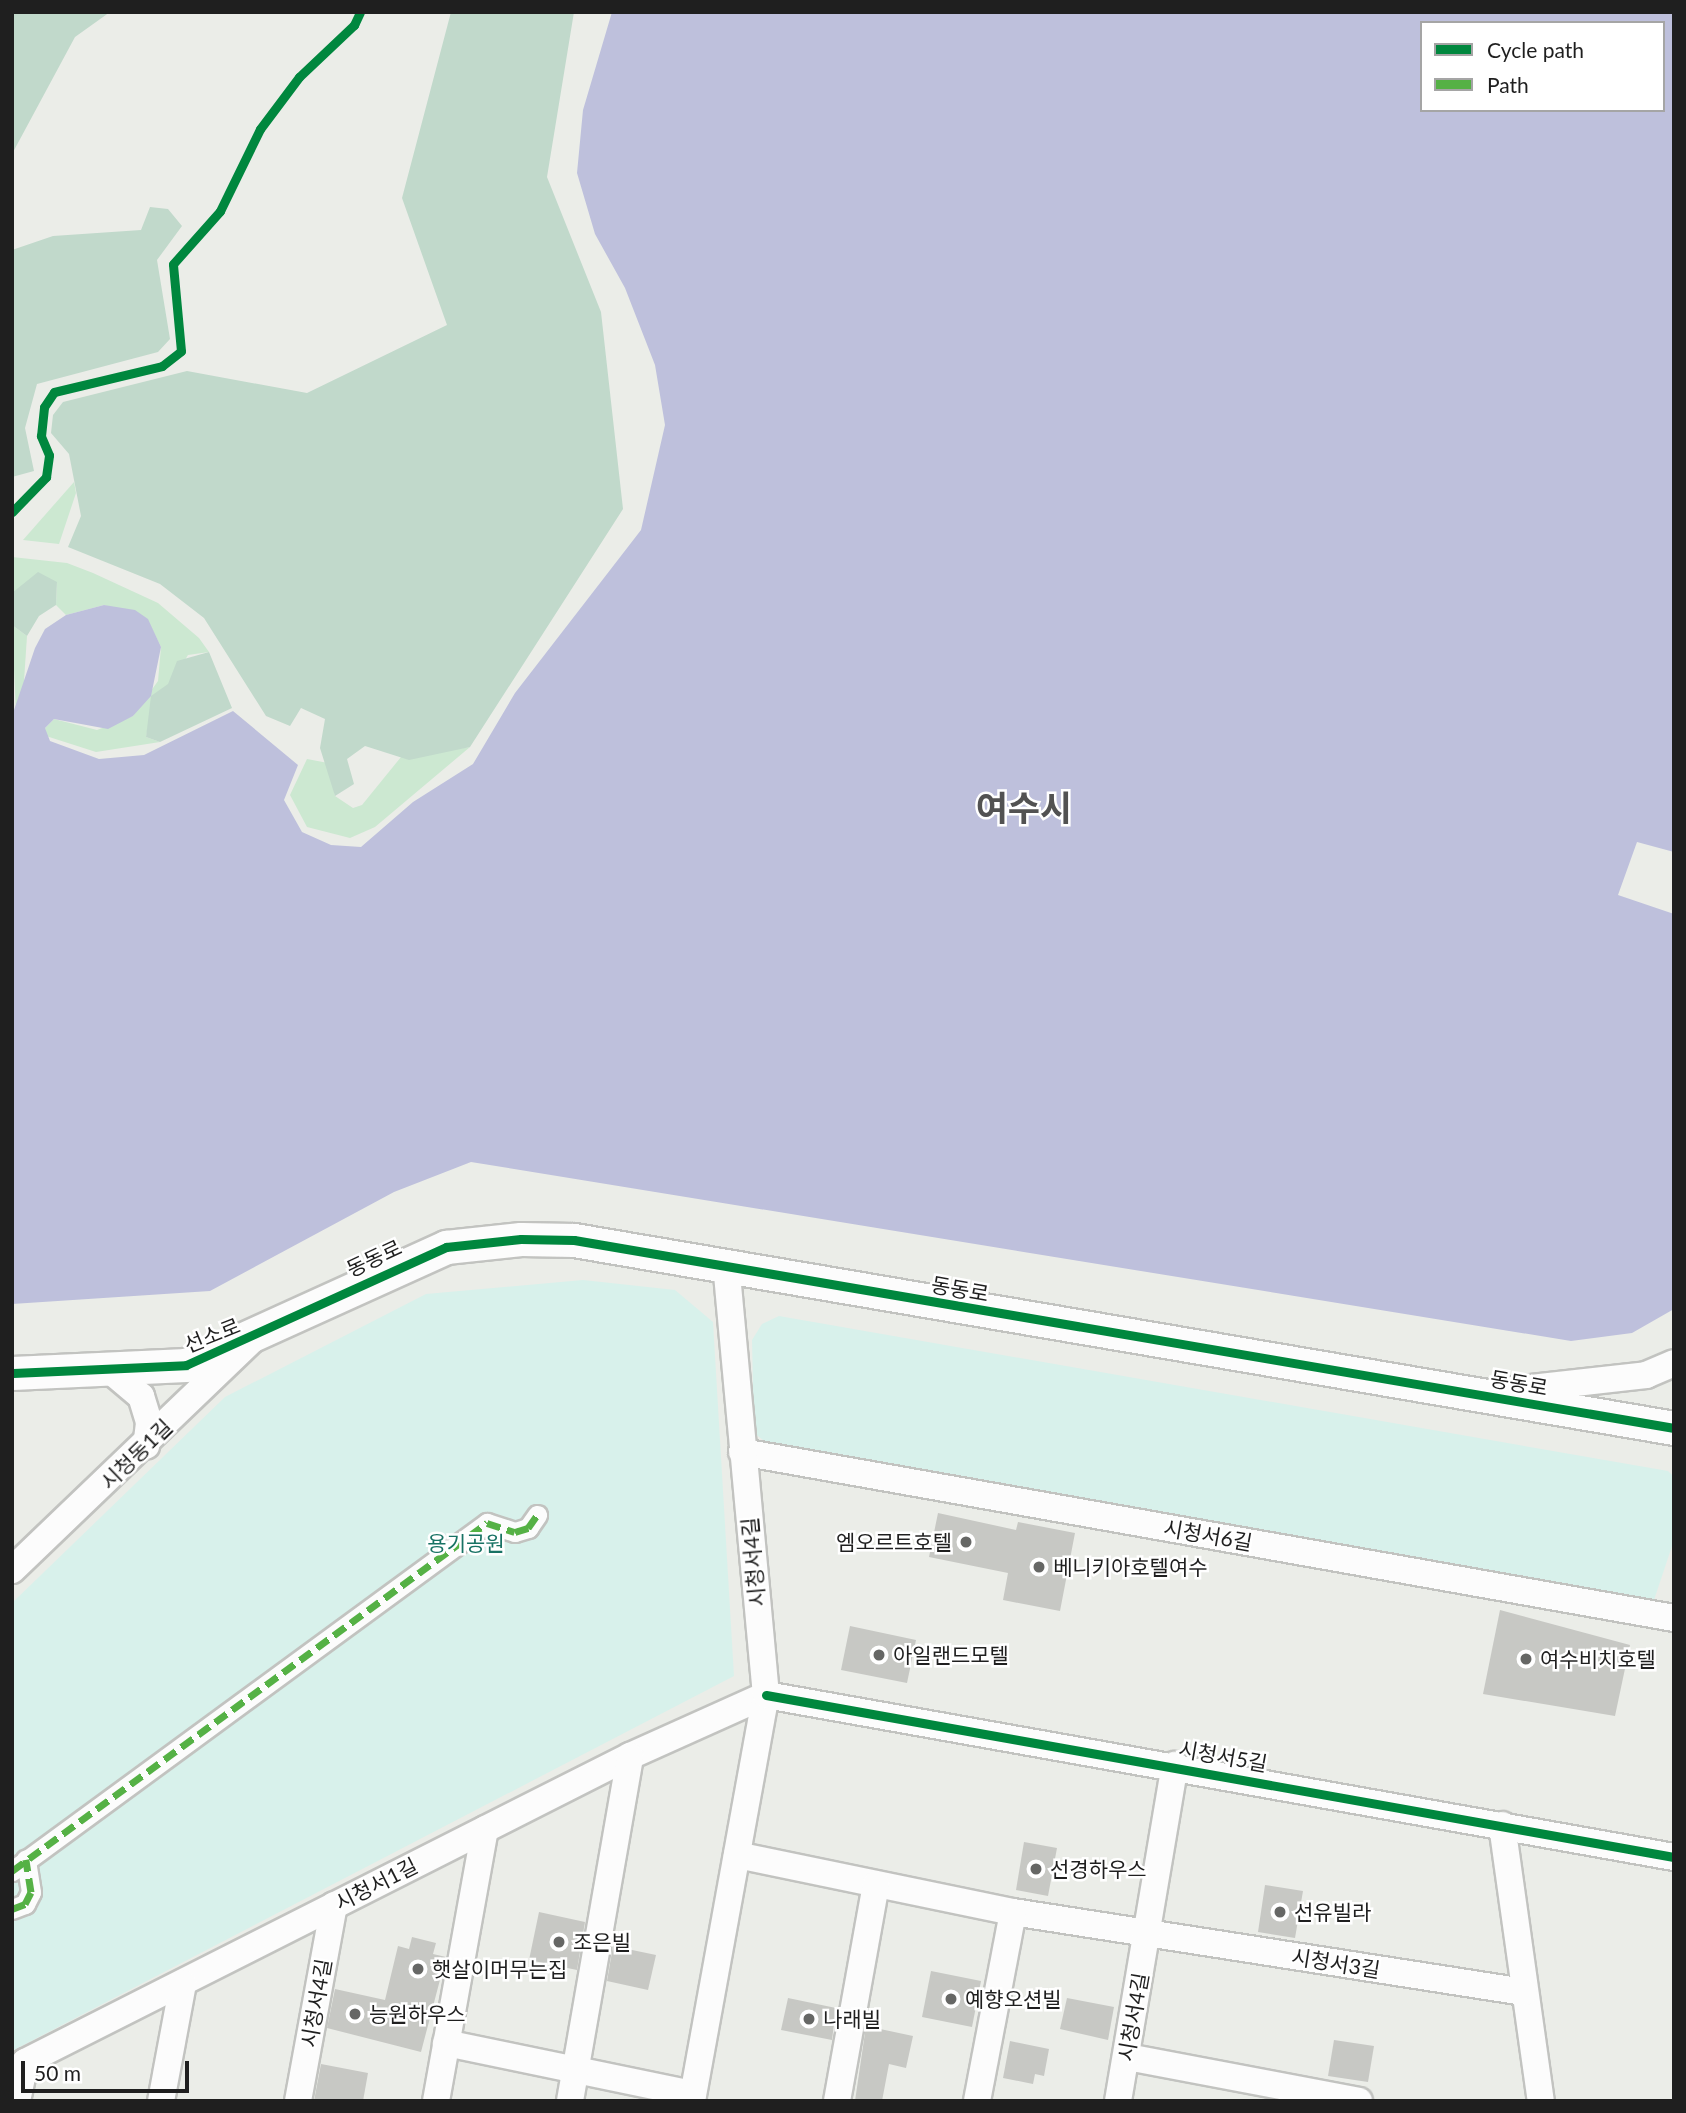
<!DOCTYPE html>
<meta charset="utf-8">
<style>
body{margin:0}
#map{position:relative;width:1686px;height:2113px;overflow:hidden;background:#ebede8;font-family:Lato,"Noto Sans KR",sans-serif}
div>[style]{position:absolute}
.grass>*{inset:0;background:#cce8d1}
.forest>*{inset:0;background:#c1d9cb}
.park>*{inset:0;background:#d8f1eb}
.water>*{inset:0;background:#bec0dc}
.building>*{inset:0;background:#c7c8c4}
.roads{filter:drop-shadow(2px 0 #c2c3c0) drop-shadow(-2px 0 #c2c3c0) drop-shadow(0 2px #c2c3c0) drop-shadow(0 -2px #c2c3c0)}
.pedestrian>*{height:19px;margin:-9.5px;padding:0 9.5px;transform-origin:9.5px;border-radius:9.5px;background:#fcfcfc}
.minor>*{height:26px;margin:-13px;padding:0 13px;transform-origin:13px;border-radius:13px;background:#fcfcfc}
.tertiary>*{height:33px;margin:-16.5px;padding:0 16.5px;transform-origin:16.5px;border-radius:16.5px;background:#fcfcfc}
.quiet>*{height:7px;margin-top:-3.5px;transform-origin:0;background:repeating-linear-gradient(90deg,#55b145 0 14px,transparent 0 21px)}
.cycleway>*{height:9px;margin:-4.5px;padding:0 4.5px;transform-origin:4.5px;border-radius:4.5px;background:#00873e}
.dots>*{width:19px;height:19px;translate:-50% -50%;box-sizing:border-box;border:4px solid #fff;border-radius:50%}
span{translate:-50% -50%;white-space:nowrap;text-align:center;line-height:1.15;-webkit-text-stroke:5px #fff;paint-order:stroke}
.street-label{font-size:21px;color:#1f1f1f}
.poi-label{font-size:21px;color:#1f1f1f}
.right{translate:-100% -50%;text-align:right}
.left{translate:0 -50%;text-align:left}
.park-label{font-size:21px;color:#187264}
.town-label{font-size:35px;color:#525252;font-weight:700}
.frame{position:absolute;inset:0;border:14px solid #1f1f1f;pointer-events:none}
.legend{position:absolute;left:1420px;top:21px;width:245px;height:91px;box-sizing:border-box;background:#fff;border:2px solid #a5a5a5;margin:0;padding:9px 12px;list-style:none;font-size:21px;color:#1f1f1f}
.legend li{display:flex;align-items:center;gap:14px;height:35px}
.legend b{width:35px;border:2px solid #a5a5a5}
.scale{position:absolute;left:21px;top:2061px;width:168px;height:32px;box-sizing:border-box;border:4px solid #1f1f1f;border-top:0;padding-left:9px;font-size:21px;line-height:24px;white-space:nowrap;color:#1f1f1f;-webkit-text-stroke:5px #fff;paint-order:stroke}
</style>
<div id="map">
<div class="grass">
<i style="clip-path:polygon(74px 482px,76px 493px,59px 544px,23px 540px)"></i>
<i style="clip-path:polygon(12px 557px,67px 563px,93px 573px,158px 603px,199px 638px,209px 652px,188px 655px,150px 717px,146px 737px,160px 742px,96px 752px,46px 736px,45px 728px,54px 719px,97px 730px,133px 716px,158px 681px,161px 647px,147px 619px,104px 605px,66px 615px,56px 605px,57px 582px,12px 593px)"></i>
<i style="clip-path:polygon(12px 625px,27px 636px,23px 696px,16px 714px)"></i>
<i style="clip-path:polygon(470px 747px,375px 827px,350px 838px,307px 827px,290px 795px,307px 759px,328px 763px,335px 796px,353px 808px,362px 805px,401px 757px)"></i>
</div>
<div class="forest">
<i style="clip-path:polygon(12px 12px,110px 12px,75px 37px,12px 154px)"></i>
<i style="clip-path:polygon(451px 12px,574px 12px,547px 177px,601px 312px,623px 509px,470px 747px,409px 760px,365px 746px,347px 759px,354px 784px,335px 796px,320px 748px,325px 719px,301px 708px,290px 726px,266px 716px,204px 618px,160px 584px,68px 547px,81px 516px,69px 454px,51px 433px,53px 415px,63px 402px,187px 371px,307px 393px,447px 325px,402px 198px)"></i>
<i style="clip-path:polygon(150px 207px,168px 209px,182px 226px,157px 260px,170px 339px,158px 352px,37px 384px,25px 428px,34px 471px,12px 477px,12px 250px,53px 236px,141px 230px)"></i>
<i style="clip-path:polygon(38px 572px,57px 582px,56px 605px,39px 616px,27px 636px,12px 625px,12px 593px)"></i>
<i style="clip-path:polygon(209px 652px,232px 708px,160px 742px,146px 737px,151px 696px,168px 684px,177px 661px)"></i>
</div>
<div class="park">
<i style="clip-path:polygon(583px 1280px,675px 1290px,713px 1322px,734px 1676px,12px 2051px,12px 1603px,225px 1397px,426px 1294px)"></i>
<i style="clip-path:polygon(779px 1316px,1668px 1471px,1674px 1477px,1674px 1540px,1654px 1600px,768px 1444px,754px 1433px,752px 1340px,762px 1324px)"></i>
</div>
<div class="water">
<i style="clip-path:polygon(evenodd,612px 12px,1674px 12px,1674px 852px,1637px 842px,1618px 895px,1674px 914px,1674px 1309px,1632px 1333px,1571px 1341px,471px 1162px,394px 1192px,210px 1291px,12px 1304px,12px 716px,35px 648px,45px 629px,66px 615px,104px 605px,135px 610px,148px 619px,161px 647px,151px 696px,133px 716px,108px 729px,54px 719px,45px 728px,50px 741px,99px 759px,144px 755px,233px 711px,298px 765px,284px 800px,302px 832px,331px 845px,361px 847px,413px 802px,473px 764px,515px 693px,641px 530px,665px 425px,655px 365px,625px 288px,595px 234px,577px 173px,583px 110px,612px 12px,1422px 23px,1663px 23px,1663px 110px,1422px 110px,1422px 23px)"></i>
</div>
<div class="building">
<i style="clip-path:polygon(938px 1513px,1016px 1530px,1018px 1522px,1075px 1533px,1060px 1611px,1003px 1600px,1008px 1573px,929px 1557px)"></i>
<i style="clip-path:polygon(1500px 1610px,1630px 1645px,1615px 1716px,1483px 1694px)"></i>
<i style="clip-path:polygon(850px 1626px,916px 1640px,907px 1683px,841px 1670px)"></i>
<i style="clip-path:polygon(1024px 1842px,1057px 1848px,1048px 1896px,1016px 1890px)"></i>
<i style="clip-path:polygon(1265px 1885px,1303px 1891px,1295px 1938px,1258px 1932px)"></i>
<i style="clip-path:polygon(539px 1912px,585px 1922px,577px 1970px,529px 1960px)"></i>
<i style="clip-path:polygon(412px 1937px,436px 1943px,433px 1954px,446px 1957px,421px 2052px,327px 2028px,335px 1989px,385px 2000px,398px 1946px,409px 1949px)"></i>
<i style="clip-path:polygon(613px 1946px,656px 1955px,648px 1990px,607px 1981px)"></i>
<i style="clip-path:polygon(931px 1971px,981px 1981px,972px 2027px,922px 2017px)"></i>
<i style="clip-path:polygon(788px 1998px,836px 2008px,832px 2040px,781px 2030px)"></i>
<i style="clip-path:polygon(1067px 1998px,1114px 2007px,1108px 2040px,1060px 2029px)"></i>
<i style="clip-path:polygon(866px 2026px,913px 2036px,906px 2068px,889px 2064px,882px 2101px,855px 2101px)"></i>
<i style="clip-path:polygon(1334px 2040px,1374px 2046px,1368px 2082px,1328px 2076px)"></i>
<i style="clip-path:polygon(1010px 2041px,1049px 2049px,1044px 2076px,1035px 2074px,1033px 2084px,1003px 2078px)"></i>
<i style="clip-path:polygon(321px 2064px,368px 2073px,363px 2101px,314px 2101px)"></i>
</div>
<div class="roads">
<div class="pedestrian">
<i style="left:12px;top:1871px;width:589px;rotate:-36.23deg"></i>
<i style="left:487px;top:1523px;width:29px;rotate:18deg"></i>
<i style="left:515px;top:1532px;width:14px;rotate:-17deg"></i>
<i style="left:528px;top:1528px;width:16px;rotate:-55deg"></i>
<i style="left:12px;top:1909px;width:14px;rotate:-21deg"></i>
<i style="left:25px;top:1904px;width:13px;rotate:-63deg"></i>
<i style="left:31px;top:1892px;width:33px;rotate:-99deg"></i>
</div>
<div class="minor">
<i style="left:112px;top:1372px;width:38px;rotate:40deg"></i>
<i style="left:141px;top:1396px;width:28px;rotate:73deg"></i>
<i style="left:149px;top:1423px;width:23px;rotate:97deg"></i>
<i style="left:1504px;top:1391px;width:143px;rotate:-6.4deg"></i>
<i style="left:1646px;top:1375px;width:30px;rotate:-23deg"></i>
<i style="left:742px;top:1452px;width:947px;rotate:10.1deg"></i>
<i style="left:12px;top:1570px;width:334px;rotate:-43.8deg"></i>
<i style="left:766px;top:1695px;width:922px;rotate:10.12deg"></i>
<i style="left:1502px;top:1825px;width:279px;rotate:82deg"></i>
<i style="left:737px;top:1855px;width:282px;rotate:11.7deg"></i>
<i style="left:1013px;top:1912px;width:517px;rotate:8.9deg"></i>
<i style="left:446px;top:2043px;width:252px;rotate:11.7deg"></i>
<i style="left:1127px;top:2057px;width:236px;rotate:10.7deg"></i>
<i style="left:17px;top:2101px;width:40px;rotate:-78deg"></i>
<i style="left:25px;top:2062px;width:678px;rotate:-26.83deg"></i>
<i style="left:630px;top:1756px;width:149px;rotate:-24.2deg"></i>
<i style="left:161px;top:2101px;width:120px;rotate:-79.4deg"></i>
<i style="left:298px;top:2101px;width:199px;rotate:-79.6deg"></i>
<i style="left:436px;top:2101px;width:276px;rotate:-79.8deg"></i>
<i style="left:570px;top:2101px;width:350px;rotate:-80.1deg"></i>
<i style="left:692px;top:2101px;width:413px;rotate:-79.7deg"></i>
<i style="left:766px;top:1695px;width:430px;rotate:-95.3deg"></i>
<i style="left:837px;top:2101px;width:220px;rotate:-79.8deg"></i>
<i style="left:977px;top:2101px;width:192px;rotate:-79.2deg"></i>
<i style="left:1118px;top:2101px;width:341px;rotate:-80.4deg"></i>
</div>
<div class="tertiary">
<i style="left:12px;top:1373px;width:174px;rotate:-2.6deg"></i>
<i style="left:186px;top:1365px;width:286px;rotate:-24.4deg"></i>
<i style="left:446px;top:1247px;width:75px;rotate:-6.1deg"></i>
<i style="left:521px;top:1239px;width:53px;rotate:1.1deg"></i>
<i style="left:574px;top:1240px;width:1116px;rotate:9.7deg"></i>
</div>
</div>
<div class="quiet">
<i style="left:12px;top:1871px;width:589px;rotate:-36.23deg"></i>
<i style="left:487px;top:1523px;width:29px;rotate:18deg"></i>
<i style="left:515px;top:1532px;width:14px;rotate:-17deg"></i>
<i style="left:528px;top:1528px;width:16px;rotate:-55deg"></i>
<i style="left:12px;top:1909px;width:14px;rotate:-21deg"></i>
<i style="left:25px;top:1904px;width:13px;rotate:-63deg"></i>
<i style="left:31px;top:1892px;width:33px;rotate:-99deg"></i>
</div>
<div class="cycleway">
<i style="left:12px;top:512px;width:49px;rotate:-45.8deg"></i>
<i style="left:46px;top:477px;width:22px;rotate:-82deg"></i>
<i style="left:49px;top:455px;width:21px;rotate:-113deg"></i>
<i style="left:41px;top:436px;width:29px;rotate:-84deg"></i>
<i style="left:44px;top:407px;width:18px;rotate:-56deg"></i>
<i style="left:54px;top:392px;width:111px;rotate:-13.5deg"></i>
<i style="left:162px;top:366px;width:24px;rotate:-38deg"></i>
<i style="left:181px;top:351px;width:87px;rotate:-95.3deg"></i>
<i style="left:173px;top:264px;width:71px;rotate:-48.4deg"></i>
<i style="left:220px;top:211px;width:91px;rotate:-64deg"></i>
<i style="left:260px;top:129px;width:65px;rotate:-53.1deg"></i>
<i style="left:299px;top:77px;width:76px;rotate:-43.4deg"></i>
<i style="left:354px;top:25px;width:14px;rotate:-65deg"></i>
<i style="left:12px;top:1373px;width:174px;rotate:-2.6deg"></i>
<i style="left:186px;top:1365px;width:286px;rotate:-24.4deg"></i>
<i style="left:446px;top:1247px;width:75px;rotate:-6.1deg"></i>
<i style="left:521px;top:1239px;width:53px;rotate:1.1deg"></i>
<i style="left:574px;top:1240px;width:1116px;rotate:9.7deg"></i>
<i style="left:766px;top:1695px;width:922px;rotate:10.12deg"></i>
</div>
<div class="dots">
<i style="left:966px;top:1542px;background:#666765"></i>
<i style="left:1039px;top:1567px;background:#666765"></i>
<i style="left:879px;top:1655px;background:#666765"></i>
<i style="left:1526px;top:1659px;background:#666765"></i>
<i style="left:1036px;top:1869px;background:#666765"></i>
<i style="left:1280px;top:1912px;background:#666765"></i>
<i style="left:559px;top:1942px;background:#666765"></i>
<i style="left:418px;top:1969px;background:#666765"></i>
<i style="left:951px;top:1999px;background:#666765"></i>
<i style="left:355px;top:2014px;background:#666765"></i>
<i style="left:809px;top:2019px;background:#666765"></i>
</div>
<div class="street-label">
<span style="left:374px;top:1258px;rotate:-25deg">동동로</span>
<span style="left:960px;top:1289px;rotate:10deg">동동로</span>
<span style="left:212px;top:1335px;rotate:-22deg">선소로</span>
<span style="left:1519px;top:1383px;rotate:10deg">동동로</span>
<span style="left:136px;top:1454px;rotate:-44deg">시청동1길</span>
<span style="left:1208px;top:1535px;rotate:10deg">시청서6길</span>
<span style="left:753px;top:1562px;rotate:-95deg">시청서4길</span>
<span style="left:1223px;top:1756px;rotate:10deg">시청서5길</span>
<span style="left:376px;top:1884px;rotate:-27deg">시청서1길</span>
<span style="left:1336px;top:1963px;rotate:9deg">시청서3길</span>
<span style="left:316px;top:2003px;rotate:-80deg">시청서4길</span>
<span style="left:1133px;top:2017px;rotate:-80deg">시청서4길</span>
</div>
<div class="poi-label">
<span class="right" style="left:952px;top:1542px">엠오르트호텔</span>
<span class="left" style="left:1053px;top:1567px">베니키아호텔여수</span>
<span class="left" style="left:893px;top:1655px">아일랜드모텔</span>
<span class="left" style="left:1540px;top:1659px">여수비치호텔</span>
<span class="left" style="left:1050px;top:1869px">선경하우스</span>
<span class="left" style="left:1294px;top:1912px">선유빌라</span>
<span class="left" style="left:573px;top:1942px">조은빌</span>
<span class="left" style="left:432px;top:1969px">햇살이머무는집</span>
<span class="left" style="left:965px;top:1999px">예향오션빌</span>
<span class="left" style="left:369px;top:2014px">능원하우스</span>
<span class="left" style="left:823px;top:2019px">나래빌</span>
</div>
<div class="park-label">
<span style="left:466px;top:1543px">용기공원</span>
</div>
<div class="town-label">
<span style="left:1024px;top:807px">여수시</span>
</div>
<div class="frame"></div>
<ul class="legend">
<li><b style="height:9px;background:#00873e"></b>Cycle path</li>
<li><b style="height:9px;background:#55b145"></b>Path</li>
</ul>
<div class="scale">50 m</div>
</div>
